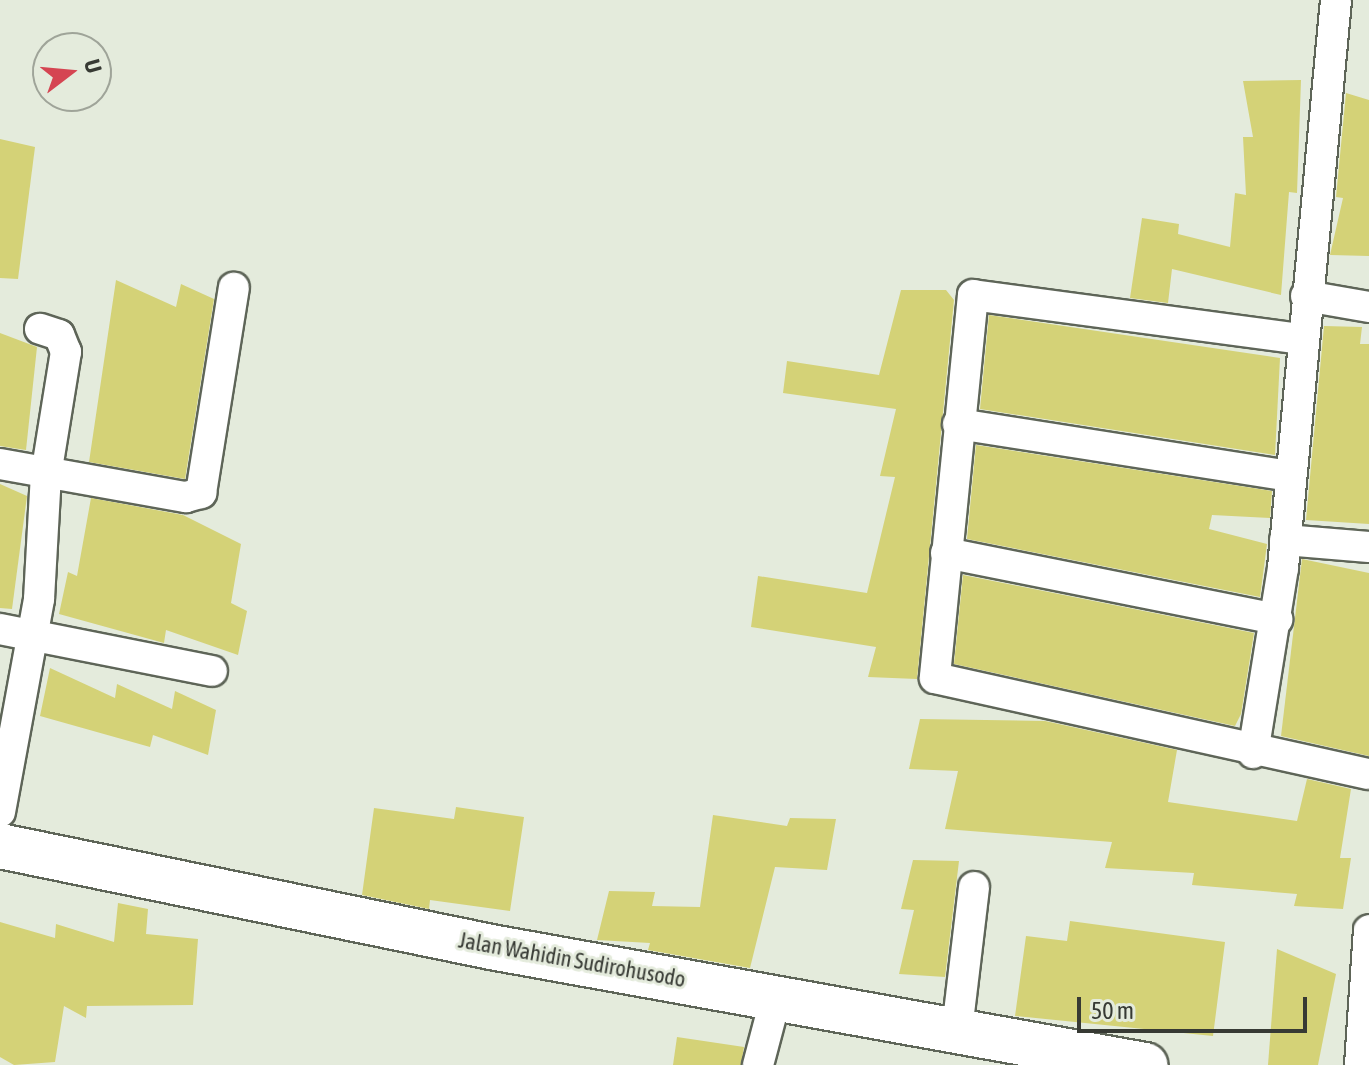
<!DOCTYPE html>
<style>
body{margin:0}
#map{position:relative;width:1369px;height:1065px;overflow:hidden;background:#e4ebdc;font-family:"Asap Condensed",sans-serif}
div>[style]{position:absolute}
.building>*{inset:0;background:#d4d277}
.roads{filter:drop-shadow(2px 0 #5e6558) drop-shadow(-2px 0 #5e6558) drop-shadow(0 2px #5e6558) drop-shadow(0 -2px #5e6558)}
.minor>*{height:30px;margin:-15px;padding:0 15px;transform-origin:15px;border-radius:15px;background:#fff}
.trunk>*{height:44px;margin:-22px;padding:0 22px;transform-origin:22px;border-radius:22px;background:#fff}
span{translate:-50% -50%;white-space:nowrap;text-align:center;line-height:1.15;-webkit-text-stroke:6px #e4ebdc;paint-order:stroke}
.street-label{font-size:22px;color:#373a34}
.north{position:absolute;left:32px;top:32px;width:80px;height:80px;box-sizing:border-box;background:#e4ebdc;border:2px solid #9fa499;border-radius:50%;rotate:74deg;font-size:22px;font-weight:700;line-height:32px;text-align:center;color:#373a34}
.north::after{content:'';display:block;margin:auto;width:28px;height:36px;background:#d54552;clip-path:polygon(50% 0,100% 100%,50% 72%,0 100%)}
.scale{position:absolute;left:1077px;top:997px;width:230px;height:36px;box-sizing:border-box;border:4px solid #373a34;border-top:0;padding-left:10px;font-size:24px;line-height:28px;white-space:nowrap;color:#373a34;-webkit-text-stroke:6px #e4ebdc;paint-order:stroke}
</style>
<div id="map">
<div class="building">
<i style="clip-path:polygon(1301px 80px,1297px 193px,1289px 192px,1281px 295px,1172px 269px,1168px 303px,1130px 298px,1142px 218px,1179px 224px,1178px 234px,1230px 247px,1235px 193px,1246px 195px,1243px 137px,1253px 137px,1243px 81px)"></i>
<i style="clip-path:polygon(1346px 93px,1369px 100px,1369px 256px,1330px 255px,1343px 198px,1336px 197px)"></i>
<i style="clip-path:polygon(0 139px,35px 147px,18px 279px,0 278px)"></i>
<i style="clip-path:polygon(116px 280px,176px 307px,181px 284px,214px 299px,185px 479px,89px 462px)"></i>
<i style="clip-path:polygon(901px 290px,946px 290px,954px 300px,917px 679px,868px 677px,876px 647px,751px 627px,758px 576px,867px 593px,895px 477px,880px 476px,896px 409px,783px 393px,787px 361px,879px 375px)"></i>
<i style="clip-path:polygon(989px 315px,1280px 358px,1275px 455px,980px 409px)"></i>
<i style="clip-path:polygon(1324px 326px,1362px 327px,1360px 344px,1369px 344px,1369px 524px,1306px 520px)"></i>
<i style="clip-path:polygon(0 333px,37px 347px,26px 450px,0 446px)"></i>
<i style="clip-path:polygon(976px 445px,1272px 491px,1270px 518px,1212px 515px,1209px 529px,1267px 544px,1260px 597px,967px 539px)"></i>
<i style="clip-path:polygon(0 484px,27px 496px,12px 609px,0 608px)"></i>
<i style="clip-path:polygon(91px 498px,183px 515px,241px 544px,231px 603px,247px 611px,238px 655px,166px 630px,164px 643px,59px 614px,68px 572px,77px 576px)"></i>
<i style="clip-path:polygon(1302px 559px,1369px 573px,1369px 756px,1281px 736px)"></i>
<i style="clip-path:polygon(963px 575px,1254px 633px,1241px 714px,1235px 726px,954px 664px)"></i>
<i style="clip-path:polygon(50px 668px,115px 698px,117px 684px,172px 709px,175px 691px,216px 710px,208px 755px,153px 735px,150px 747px,40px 716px)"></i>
<i style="clip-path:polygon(920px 719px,1045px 721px,1177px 750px,1168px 802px,1297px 821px,1307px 779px,1351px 789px,1340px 858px,1351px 858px,1343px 909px,1294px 906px,1297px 894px,1192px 885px,1194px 873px,1105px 868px,1112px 842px,945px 829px,958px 771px,909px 769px)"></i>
<i style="clip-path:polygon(456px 807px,524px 817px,510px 911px,430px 900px,429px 909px,362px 895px,374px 808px,454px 819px)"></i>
<i style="clip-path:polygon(713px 815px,787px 826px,790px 818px,836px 819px,827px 870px,775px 867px,750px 968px,648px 950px,650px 943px,597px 940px,609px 891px,655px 892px,652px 906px,700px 907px)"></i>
<i style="clip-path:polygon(913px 860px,959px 861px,945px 977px,899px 974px,914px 910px,901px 909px)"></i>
<i style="clip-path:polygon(118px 903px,148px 909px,146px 934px,198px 939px,193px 1005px,87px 1006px,86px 1018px,64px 1006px,55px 1062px,14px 1065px,0 1057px,0 922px,55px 938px,56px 924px,114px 942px)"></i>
<i style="clip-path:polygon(1070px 921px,1225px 942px,1213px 1036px,1015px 1016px,1026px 936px,1067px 941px)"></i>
<i style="clip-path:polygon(1277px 949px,1336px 974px,1318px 1065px,1268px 1065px)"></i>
<i style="clip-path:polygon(677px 1037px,744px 1047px,741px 1065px,673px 1065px)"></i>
</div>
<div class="roads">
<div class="minor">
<i style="left:1306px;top:296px;width:64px;rotate:9.9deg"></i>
<i style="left:1301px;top:339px;width:331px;rotate:-172.4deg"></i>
<i style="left:973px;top:295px;width:385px;rotate:95.7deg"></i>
<i style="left:935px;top:678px;width:444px;rotate:12.5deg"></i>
<i style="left:958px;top:424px;width:337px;rotate:8.9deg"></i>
<i style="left:0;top:464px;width:189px;rotate:10.1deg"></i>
<i style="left:186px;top:497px;width:16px;rotate:-15deg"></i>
<i style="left:201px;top:493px;width:208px;rotate:-80.9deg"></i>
<i style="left:1285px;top:540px;width:84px;rotate:4.8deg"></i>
<i style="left:946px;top:553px;width:338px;rotate:11.3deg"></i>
<i style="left:0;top:629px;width:216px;rotate:11.2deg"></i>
<i style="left:1253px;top:753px;width:187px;rotate:-80.8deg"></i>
<i style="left:1283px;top:568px;width:570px;rotate:-84.67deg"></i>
<i style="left:0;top:812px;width:217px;rotate:-79.6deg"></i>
<i style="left:39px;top:599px;width:124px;rotate:-86.8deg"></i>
<i style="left:46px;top:475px;width:125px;rotate:-80.8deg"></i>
<i style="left:66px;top:352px;width:18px;rotate:-112deg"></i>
<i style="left:59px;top:335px;width:20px;rotate:-162deg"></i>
<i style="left:957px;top:1030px;width:144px;rotate:-83.2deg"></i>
<i style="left:758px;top:1065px;width:70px;rotate:-75.2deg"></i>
<i style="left:1360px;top:1065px;width:135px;rotate:-86.2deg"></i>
</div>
<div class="trunk">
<i style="left:0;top:846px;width:501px;rotate:11.62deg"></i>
<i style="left:491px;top:947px;width:665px;rotate:10.23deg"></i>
</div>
</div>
<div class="street-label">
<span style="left:572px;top:960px;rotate:10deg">Jalan Wahidin Sudirohusodo</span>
</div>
<div class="north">U</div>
<div class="scale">50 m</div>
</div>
